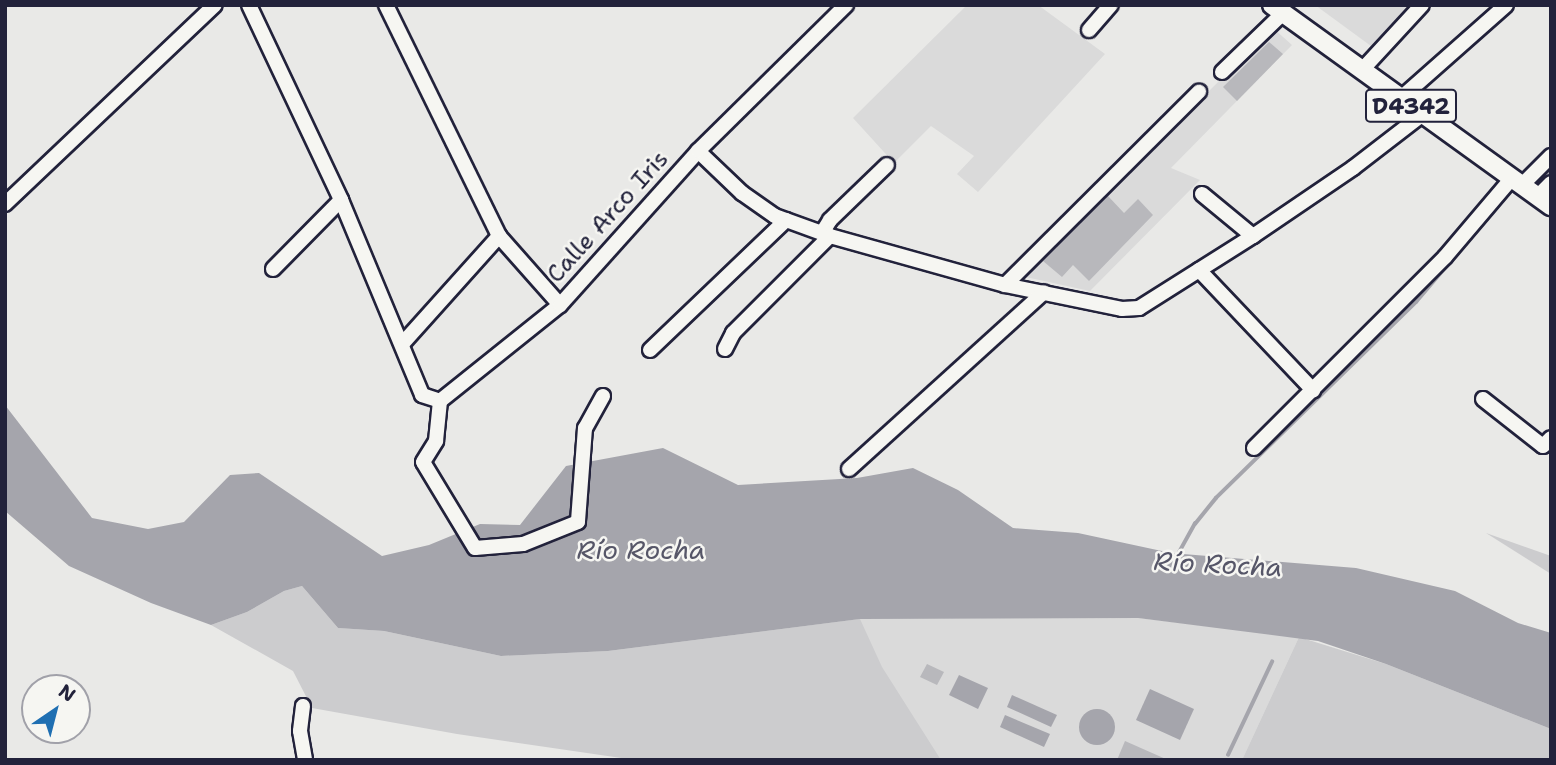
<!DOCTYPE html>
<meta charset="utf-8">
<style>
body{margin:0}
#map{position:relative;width:1556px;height:765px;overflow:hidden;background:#e9e9e7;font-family:"Shantell Sans",sans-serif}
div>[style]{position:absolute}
.built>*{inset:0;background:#dadada}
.green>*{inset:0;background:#ccccce}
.water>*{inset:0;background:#a5a5ac}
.round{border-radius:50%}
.stream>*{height:3.5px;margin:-1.75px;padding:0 1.75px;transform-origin:1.75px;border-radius:1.75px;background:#a5a5ac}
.building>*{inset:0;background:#b8b8bc}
.roads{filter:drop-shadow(2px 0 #22223b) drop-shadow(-2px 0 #22223b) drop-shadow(0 2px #22223b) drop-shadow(0 -2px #22223b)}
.minor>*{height:14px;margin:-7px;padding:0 7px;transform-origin:7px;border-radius:7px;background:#f6f6f2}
.major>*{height:18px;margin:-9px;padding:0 9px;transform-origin:9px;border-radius:9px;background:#f6f6f2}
span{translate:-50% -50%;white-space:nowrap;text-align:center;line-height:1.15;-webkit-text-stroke:5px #f6f6f2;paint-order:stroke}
.shield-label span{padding:2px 5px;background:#f6f6f2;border:2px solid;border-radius:5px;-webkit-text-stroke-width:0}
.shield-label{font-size:23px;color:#22223b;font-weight:700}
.street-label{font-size:24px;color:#22223b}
.water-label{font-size:26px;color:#565668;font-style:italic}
.frame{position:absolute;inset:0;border:7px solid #22223b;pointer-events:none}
.north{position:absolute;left:21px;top:674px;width:70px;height:70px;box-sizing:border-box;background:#f6f6f2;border:2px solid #a1a1a9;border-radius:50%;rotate:35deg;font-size:19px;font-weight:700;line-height:28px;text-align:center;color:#22223b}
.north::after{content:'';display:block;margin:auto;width:24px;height:32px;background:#1f6fb2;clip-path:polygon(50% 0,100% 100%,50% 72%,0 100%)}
</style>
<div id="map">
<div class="built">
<i style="clip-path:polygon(967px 5px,1038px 5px,1105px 54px,978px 192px,957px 174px,974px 156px,931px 126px,894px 163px,853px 118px)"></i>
<i style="clip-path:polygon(1315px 5px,1409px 5px,1371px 46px)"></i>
<i style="clip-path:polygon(1273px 28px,1292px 45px,1171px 168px,1200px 180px,1090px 291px,1021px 276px)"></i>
<i style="clip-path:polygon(1138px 618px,1299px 637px,1242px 760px,641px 760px,773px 631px,860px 619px)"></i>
</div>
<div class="green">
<i style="clip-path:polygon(1486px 533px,1551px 556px,1551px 574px)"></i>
<i style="clip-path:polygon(302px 586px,338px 628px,384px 631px,501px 656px,608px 651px,860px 619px,882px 667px,941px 760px,635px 760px,457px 734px,312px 708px,293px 671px,211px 625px,247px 612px,284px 591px)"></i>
<i style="clip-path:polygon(1299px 637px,1386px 664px,1551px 729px,1551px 760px,1242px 760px)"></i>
</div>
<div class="water">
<i style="clip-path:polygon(5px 405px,92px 518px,148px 529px,184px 522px,230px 475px,259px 473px,382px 556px,429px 545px,480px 524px,520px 525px,566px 466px,663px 448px,738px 485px,857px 478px,913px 468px,958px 490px,1013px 528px,1078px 533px,1171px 553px,1356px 568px,1455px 591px,1518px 623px,1551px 633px,1551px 729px,1386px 664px,1318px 641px,1138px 618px,860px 619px,608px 651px,501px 656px,384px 631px,338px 628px,302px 586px,284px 591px,247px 612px,211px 625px,151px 603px,69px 566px,5px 511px)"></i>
<i style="clip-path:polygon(959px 675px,988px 688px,978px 709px,949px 695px)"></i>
<i style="clip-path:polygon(1150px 689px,1194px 709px,1180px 740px,1136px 720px)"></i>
<i style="clip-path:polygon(1012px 695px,1057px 715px,1051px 727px,1007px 707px)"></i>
<i class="round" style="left:1079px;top:709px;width:36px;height:36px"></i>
<i style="clip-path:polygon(1005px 715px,1050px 734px,1044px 747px,1000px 727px)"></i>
</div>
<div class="stream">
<i style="left:1542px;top:178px;width:12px;rotate:-42deg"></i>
<i style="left:1177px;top:556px;width:37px;rotate:-61deg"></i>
<i style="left:1195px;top:524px;width:33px;rotate:-51deg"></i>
<i style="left:1216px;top:498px;width:280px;rotate:-44.4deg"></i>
<i style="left:1416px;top:302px;width:151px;rotate:-49.6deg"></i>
<i style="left:1228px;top:755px;width:103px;rotate:-64.7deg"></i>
</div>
<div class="building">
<i style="clip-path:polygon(1269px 42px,1283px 54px,1237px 101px,1223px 87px)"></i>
<i style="clip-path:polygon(1108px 196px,1124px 213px,1138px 199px,1153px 215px,1089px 281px,1073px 265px,1062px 277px,1043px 261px)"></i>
<i style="clip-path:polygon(927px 664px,944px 672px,937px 685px,920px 677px)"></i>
<i style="clip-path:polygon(1125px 741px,1168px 760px,1117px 760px)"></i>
</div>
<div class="roads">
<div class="minor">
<i style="left:249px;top:5px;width:216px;rotate:64.7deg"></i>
<i style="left:341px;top:200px;width:211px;rotate:67.4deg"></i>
<i style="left:422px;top:395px;width:19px;rotate:18deg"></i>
<i style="left:386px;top:5px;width:257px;rotate:63.9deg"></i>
<i style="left:499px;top:236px;width:92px;rotate:48.5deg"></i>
<i style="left:1089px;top:30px;width:33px;rotate:-49deg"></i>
<i style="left:1362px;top:70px;width:88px;rotate:-47.3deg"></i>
<i style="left:1222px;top:72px;width:85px;rotate:-44deg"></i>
<i style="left:1401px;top:98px;width:140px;rotate:-41.5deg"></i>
<i style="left:698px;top:151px;width:61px;rotate:43.7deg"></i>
<i style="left:742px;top:193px;width:40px;rotate:34.9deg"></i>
<i style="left:775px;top:216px;width:59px;rotate:20deg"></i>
<i style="left:830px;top:236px;width:182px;rotate:15.6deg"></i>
<i style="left:1005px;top:285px;width:119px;rotate:11.6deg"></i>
<i style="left:1122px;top:309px;width:17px;rotate:-3deg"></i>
<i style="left:1139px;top:308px;width:135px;rotate:-32.3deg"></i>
<i style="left:1253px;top:236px;width:121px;rotate:-34.2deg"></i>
<i style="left:1353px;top:168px;width:88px;rotate:-37.6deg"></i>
<i style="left:1522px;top:185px;width:41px;rotate:-45deg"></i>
<i style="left:1202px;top:194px;width:66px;rotate:39.5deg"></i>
<i style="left:1538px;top:196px;width:18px;rotate:-45deg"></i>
<i style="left:5px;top:204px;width:289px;rotate:-43.5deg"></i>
<i style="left:822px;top:233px;width:15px;rotate:-58deg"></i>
<i style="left:830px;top:220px;width:79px;rotate:-44deg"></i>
<i style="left:273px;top:269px;width:97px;rotate:-45.4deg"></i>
<i style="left:1199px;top:270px;width:166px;rotate:46.5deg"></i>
<i style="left:1005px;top:285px;width:274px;rotate:-44.9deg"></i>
<i style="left:403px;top:343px;width:144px;rotate:-48.1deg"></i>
<i style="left:725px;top:349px;width:18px;rotate:-63deg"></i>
<i style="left:733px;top:333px;width:137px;rotate:-45deg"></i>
<i style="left:650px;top:350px;width:188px;rotate:-43.7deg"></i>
<i style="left:603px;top:396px;width:37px;rotate:119deg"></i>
<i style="left:585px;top:428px;width:94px;rotate:94.3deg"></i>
<i style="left:578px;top:522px;width:59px;rotate:158.2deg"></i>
<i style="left:523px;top:544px;width:48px;rotate:175.2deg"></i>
<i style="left:475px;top:548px;width:100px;rotate:-121.2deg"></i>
<i style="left:423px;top:462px;width:25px;rotate:-58deg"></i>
<i style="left:436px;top:441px;width:40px;rotate:-84.3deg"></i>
<i style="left:440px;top:401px;width:154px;rotate:-38.7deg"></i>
<i style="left:560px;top:305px;width:207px;rotate:-48.1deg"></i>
<i style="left:698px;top:151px;width:208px;rotate:-44.6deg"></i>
<i style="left:1483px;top:399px;width:76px;rotate:38.1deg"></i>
<i style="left:1543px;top:446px;width:11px;rotate:-45deg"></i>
<i style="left:1254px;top:448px;width:270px;rotate:-45deg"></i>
<i style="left:1445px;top:257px;width:104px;rotate:-49.7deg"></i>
<i style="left:849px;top:469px;width:263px;rotate:-42.2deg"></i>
<i style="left:303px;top:706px;width:25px;rotate:97deg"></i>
<i style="left:300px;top:731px;width:29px;rotate:80deg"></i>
</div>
<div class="major">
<i style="left:1272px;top:5px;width:344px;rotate:35.8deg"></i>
</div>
</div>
<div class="shield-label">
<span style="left:1411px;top:106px">D4342</span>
</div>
<div class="street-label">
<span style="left:608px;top:217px;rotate:-48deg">Calle Arco Iris</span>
</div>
<div class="water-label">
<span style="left:641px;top:550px">Río Rocha</span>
<span style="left:1218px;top:564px;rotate:3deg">Río Rocha</span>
</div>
<div class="frame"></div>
<div class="north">N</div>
</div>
